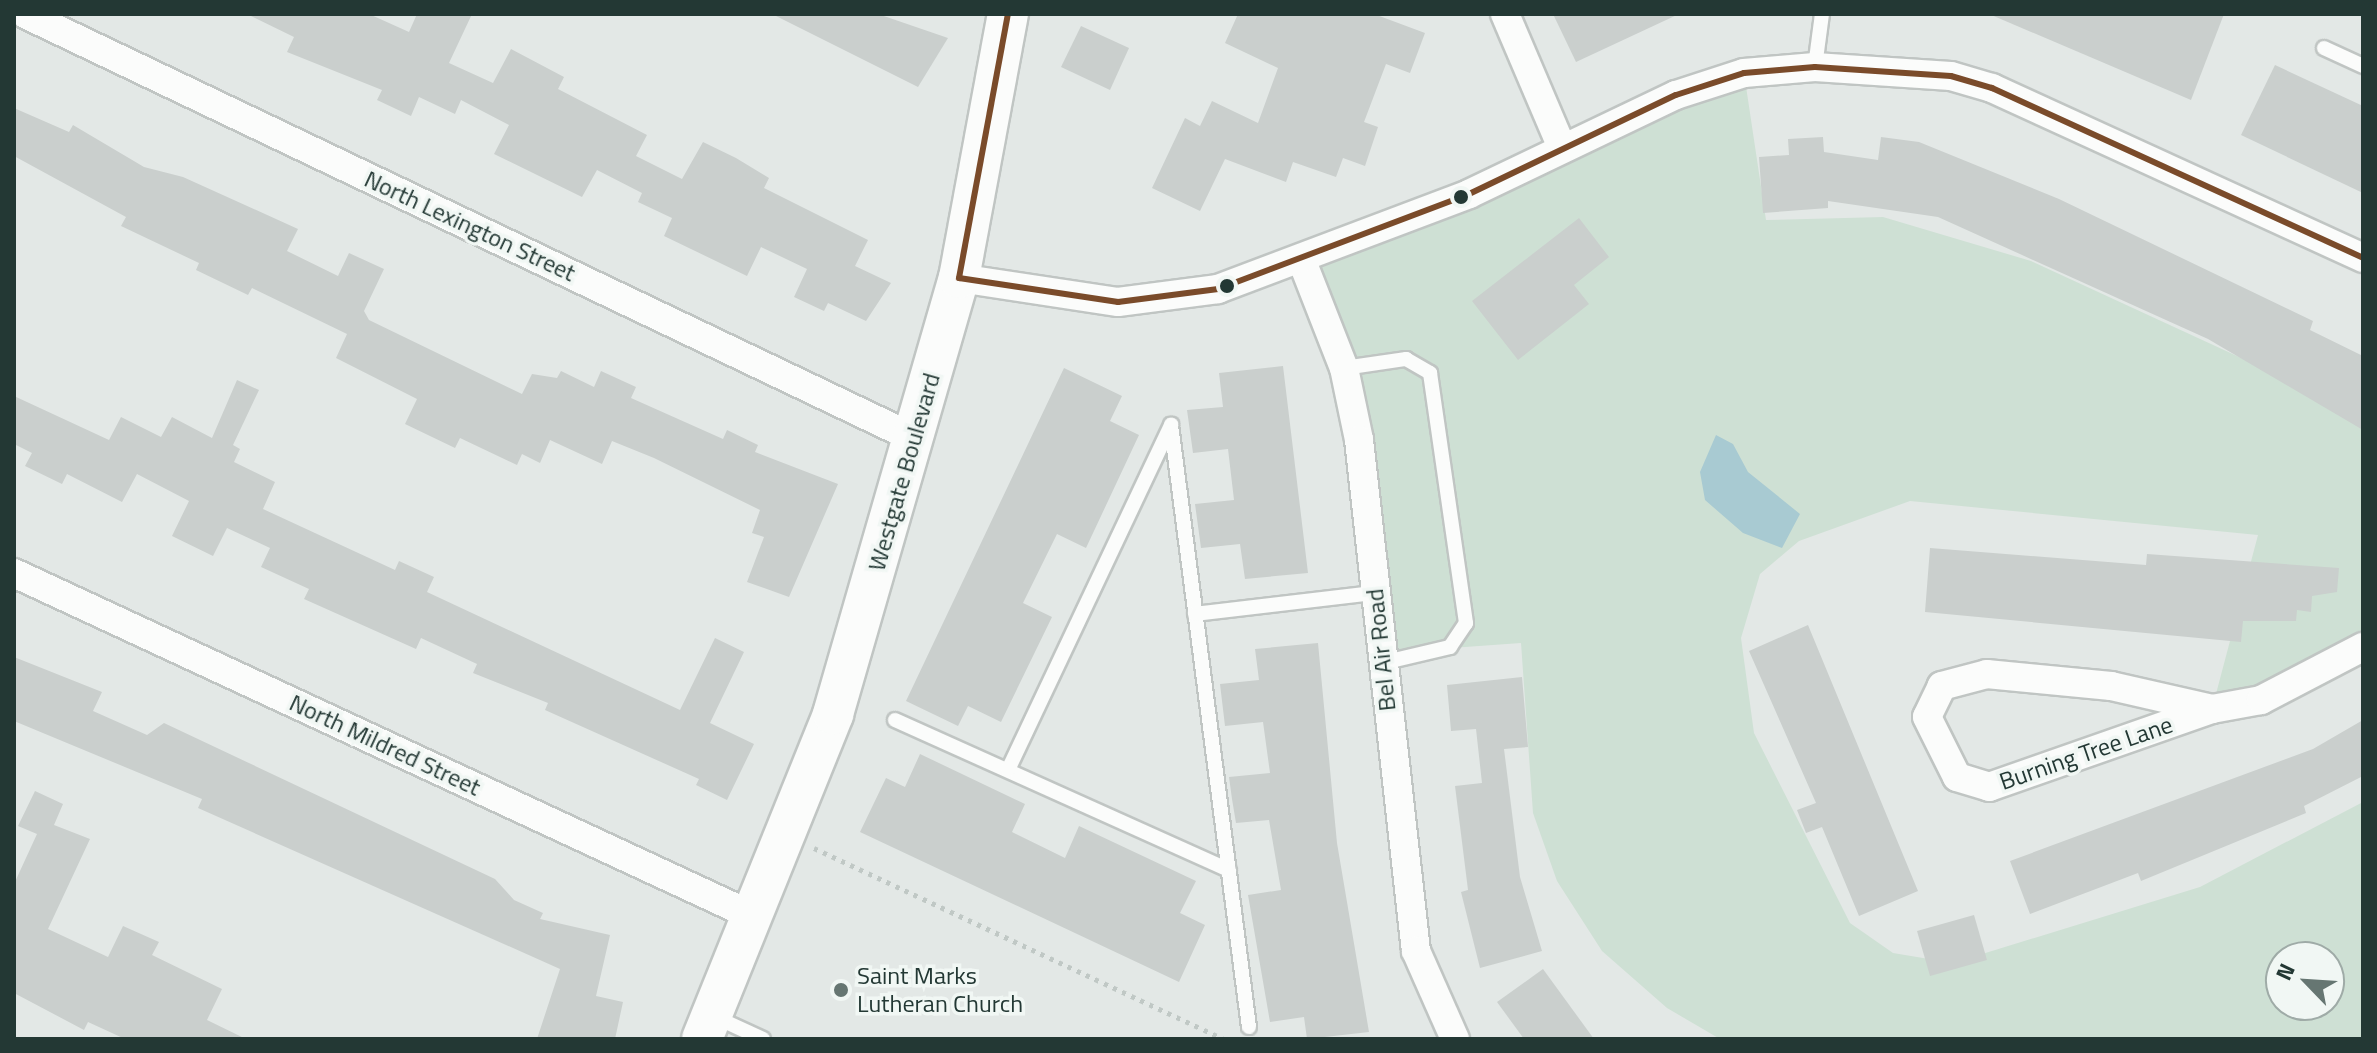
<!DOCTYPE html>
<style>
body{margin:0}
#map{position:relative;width:2377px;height:1053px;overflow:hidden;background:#e3e8e6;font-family:"Titillium Web",sans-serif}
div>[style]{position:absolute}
.green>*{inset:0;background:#cee0d4}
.water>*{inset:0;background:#a8cad2}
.building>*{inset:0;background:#cacfcd}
.path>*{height:5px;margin-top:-2.5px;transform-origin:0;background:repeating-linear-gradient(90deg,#c0c8c5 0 4px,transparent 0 10px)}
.roads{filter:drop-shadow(2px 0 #c0c5c3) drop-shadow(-2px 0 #c0c5c3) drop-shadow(0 2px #c0c5c3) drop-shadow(0 -2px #c0c5c3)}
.lane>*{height:14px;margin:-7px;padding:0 7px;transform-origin:7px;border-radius:7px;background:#fbfcfb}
.street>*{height:28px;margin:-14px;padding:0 14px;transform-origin:14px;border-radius:14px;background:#fbfcfb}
.secondary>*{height:40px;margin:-20px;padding:0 20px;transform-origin:20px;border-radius:20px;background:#fbfcfb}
.bus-1>*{height:6px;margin:-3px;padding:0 3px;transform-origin:3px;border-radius:3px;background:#7a4b2a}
.dots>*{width:22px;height:22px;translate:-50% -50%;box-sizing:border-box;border:4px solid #f1f7f4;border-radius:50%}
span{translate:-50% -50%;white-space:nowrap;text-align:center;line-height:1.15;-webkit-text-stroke:7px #f1f7f4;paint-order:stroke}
.street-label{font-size:24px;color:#233834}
.poi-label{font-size:24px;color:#233834}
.left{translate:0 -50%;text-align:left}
.frame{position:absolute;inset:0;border:16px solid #233834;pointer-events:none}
.north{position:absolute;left:2265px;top:941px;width:80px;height:80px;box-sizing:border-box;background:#f1f7f4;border:2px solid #9faba7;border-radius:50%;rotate:295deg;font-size:22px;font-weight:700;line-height:32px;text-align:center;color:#233834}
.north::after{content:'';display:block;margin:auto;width:28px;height:36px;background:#667672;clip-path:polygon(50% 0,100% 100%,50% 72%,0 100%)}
</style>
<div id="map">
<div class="green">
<i style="clip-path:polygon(evenodd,1744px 73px,1766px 220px,1883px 217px,2031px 261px,2363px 414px,2363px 651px,2212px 709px,2258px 535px,1910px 501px,1799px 541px,1760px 574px,1741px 638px,1754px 733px,1850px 923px,1893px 953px,1953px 963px,2200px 887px,2363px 802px,2363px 1039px,1720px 1039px,1667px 1008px,1602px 951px,1557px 881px,1533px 813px,1521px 643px,1381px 653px,1359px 440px,1302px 261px,1744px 73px,2281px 957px,2329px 957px,2329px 1005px,2281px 1005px,2281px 957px)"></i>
</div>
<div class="water">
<i style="clip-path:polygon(1716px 435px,1733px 444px,1748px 472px,1800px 514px,1782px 548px,1743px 533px,1705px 500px,1700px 472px)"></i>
</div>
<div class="building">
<i style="clip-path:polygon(247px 14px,369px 14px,409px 32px,417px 14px,472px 14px,449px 63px,493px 83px,511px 49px,564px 77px,558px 89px,647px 135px,636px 156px,682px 179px,703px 142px,736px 158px,769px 178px,764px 188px,868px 240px,855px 266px,891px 283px,866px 321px,828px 303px,824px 311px,794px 297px,807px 269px,761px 247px,747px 276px,664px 236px,672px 218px,638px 202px,642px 193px,597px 170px,582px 197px,494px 154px,509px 125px,461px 100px,455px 114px,419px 97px,411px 116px,377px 100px,382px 90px,287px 52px,294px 37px)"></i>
<i style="clip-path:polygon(772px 14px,878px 14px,948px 38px,918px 87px)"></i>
<i style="clip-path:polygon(1238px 14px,1374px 14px,1425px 33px,1410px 73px,1386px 64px,1364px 122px,1378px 127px,1365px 166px,1343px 158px,1336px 177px,1293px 162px,1286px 182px,1225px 159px,1200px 211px,1152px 188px,1185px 118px,1200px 126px,1212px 101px,1258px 123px,1278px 68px,1225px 43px)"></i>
<i style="clip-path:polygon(1553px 14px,1679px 14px,1576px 62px)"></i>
<i style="clip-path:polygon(1989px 14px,2224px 14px,2191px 100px)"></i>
<i style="clip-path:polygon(1081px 26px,1129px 48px,1110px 90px,1061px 67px)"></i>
<i style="clip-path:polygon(2275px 65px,2363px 106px,2363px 193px,2241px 135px)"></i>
<i style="clip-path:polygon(14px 108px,69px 132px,73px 125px,144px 167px,183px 177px,298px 229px,287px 251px,338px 276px,349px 253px,384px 269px,364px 311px,369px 320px,522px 394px,532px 374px,557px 378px,561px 371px,594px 387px,601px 371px,636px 387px,631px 398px,723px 439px,727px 430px,758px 445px,755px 452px,838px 484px,789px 597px,747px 582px,764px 537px,752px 533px,760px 510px,654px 458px,612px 441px,602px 464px,550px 440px,540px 463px,522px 454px,517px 465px,460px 438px,455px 448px,405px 424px,417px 399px,336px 358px,347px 334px,252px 288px,248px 295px,196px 270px,199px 263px,121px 226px,126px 217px,14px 156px)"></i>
<i style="clip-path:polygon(1823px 137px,1824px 152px,1878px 160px,1881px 137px,1919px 142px,2059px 199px,2313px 321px,2310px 330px,2363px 356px,2363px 430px,2208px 339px,1938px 217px,1828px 201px,1828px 208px,1763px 213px,1759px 157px,1789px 155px,1788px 139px)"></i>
<i style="clip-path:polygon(1579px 218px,1609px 257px,1574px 285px,1589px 304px,1518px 360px,1472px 301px)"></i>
<i style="clip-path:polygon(1283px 366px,1308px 573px,1245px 579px,1240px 544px,1201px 548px,1195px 504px,1234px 500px,1228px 449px,1193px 453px,1187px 410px,1223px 407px,1219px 373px)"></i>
<i style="clip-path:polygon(1064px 368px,1122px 396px,1110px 421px,1139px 435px,1086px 548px,1057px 534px,1023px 603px,1052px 617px,1001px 722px,968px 706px,958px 726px,906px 701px)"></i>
<i style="clip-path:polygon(237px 380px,259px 390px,233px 445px,240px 449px,234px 462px,275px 482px,263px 509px,395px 570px,399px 561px,434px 577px,427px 592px,680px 710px,715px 638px,744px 652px,710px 723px,754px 744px,727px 800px,696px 785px,699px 779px,545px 710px,548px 703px,473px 673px,477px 664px,421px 638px,416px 649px,304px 599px,309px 589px,261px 567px,270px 548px,227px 528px,213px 556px,172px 536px,189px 501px,137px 474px,122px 502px,67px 474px,62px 484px,25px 466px,32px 453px,14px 444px,14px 396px,109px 440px,121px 417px,161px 437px,172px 417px,212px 438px)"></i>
<i style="clip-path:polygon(1930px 548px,2146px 565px,2147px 554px,2339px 568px,2337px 592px,2312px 596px,2311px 612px,2297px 610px,2296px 621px,2243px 621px,2241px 642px,1925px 612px)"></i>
<i style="clip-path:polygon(1808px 625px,1918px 891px,1859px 916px,1822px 827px,1806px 833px,1797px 810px,1816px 803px,1749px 651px)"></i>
<i style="clip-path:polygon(1318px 643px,1337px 843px,1369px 1032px,1307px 1039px,1304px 1017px,1270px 1022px,1248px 895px,1281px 890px,1269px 820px,1236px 823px,1232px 799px,1229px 777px,1270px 773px,1263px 722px,1225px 726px,1220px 684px,1259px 680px,1255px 649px)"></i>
<i style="clip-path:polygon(14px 657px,102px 692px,93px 711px,147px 735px,164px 723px,495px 879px,514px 900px,543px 913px,540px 919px,610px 935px,596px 996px,623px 1002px,615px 1039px,537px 1039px,560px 969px,198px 808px,202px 799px,14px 721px)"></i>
<i style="clip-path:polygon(1522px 677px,1528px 747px,1504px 749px,1520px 877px,1542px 951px,1480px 968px,1461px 892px,1468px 890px,1455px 786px,1482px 783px,1476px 729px,1451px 731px,1447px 685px)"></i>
<i style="clip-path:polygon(2363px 720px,2363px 776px,2304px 806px,2306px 813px,2141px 881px,2138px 873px,2030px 914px,2010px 861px,2313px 749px)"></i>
<i style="clip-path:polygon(920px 754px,1025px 804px,1012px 832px,1065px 858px,1079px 826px,1196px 881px,1180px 913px,1205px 925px,1179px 982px,860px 832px,886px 778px,905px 787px)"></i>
<i style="clip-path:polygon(35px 791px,63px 804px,54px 825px,90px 839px,48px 929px,108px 957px,123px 926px,159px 942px,152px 955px,222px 989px,207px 1020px,246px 1039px,125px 1039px,88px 1022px,84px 1030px,14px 993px,14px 884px,37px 834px,18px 826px)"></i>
<i style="clip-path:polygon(1974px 915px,1987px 960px,1930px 976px,1917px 931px)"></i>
<i style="clip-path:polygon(1543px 969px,1594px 1039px,1524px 1039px,1497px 1002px)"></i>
</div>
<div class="path">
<i style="left:814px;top:848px;width:451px;rotate:25deg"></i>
</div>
<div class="roads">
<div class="lane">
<i style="left:2324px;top:48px;width:43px;rotate:24.8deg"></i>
<i style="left:1815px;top:67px;width:53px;rotate:-82.5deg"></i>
<i style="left:1344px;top:368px;width:63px;rotate:-8.3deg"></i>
<i style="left:1406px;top:359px;width:28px;rotate:30deg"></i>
<i style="left:1430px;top:373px;width:253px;rotate:81.8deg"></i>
<i style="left:1466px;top:623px;width:29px;rotate:124deg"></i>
<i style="left:1450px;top:647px;width:70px;rotate:166.8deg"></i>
<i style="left:1171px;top:425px;width:607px;rotate:82.62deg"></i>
<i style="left:1195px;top:614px;width:181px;rotate:-6.7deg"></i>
<i style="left:895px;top:720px;width:366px;rotate:24.2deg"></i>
<i style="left:1008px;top:770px;width:382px;rotate:-64.7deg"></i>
<i style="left:713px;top:1016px;width:55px;rotate:24.7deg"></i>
</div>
<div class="street">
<i style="left:25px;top:14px;width:985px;rotate:25.5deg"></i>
<i style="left:1505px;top:14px;width:142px;rotate:66.9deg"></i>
<i style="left:1302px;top:261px;width:115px;rotate:68.6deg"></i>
<i style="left:1344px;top:368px;width:74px;rotate:78.2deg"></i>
<i style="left:1359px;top:440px;width:514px;rotate:83.64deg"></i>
<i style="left:1416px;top:951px;width:96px;rotate:66.1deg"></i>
<i style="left:959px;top:278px;width:161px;rotate:8.6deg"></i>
<i style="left:1118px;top:302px;width:101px;rotate:-7.4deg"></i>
<i style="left:1218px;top:289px;width:268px;rotate:-20.7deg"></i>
<i style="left:1469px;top:194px;width:229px;rotate:-25.6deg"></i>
<i style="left:1676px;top:95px;width:71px;rotate:-17.9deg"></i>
<i style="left:1744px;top:73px;width:71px;rotate:-4.8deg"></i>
<i style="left:1815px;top:67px;width:136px;rotate:3.8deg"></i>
<i style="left:1951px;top:76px;width:43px;rotate:16.3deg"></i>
<i style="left:1992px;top:88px;width:408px;rotate:24.6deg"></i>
<i style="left:14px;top:573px;width:817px;rotate:24.9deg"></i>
<i style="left:2212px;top:709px;width:104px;rotate:-167.2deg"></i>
<i style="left:2111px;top:686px;width:125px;rotate:-174.5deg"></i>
<i style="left:1987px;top:674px;width:47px;rotate:165.1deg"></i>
<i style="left:1942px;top:686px;width:34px;rotate:116deg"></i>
<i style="left:1927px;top:717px;width:67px;rotate:63.4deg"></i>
<i style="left:1957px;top:777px;width:34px;rotate:17deg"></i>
<i style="left:1989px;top:787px;width:236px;rotate:-19.3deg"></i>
<i style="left:2212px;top:709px;width:50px;rotate:-10.4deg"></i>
<i style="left:2261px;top:700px;width:115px;rotate:-27.5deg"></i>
</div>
<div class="secondary">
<i style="left:702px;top:1039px;width:350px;rotate:-68deg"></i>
<i style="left:833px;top:714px;width:454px;rotate:-73.9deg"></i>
<i style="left:959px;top:278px;width:269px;rotate:-79.5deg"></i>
</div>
</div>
<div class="bus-1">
<i style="left:959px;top:278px;width:161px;rotate:8.6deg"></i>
<i style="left:1118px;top:302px;width:101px;rotate:-7.4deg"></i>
<i style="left:1218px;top:289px;width:268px;rotate:-20.7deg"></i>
<i style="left:1469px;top:194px;width:229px;rotate:-25.6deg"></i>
<i style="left:1676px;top:95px;width:71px;rotate:-17.9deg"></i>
<i style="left:1744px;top:73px;width:71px;rotate:-4.8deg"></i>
<i style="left:1815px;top:67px;width:136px;rotate:3.8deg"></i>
<i style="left:1951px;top:76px;width:43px;rotate:16.3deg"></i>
<i style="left:1992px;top:88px;width:408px;rotate:24.6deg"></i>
<i style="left:959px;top:278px;width:269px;rotate:-79.5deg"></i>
</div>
<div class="dots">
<i style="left:1461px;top:197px;background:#233834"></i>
<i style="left:1227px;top:286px;background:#233834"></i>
<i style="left:841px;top:990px;background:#667672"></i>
</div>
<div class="street-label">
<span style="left:470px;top:226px;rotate:25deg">North Lexington Street</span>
<span style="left:904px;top:472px;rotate:-74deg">Westgate Boulevard</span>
<span style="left:1381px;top:650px;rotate:-96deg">Bel Air Road</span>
<span style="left:385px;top:745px;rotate:25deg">North Mildred Street</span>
<span style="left:2086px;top:753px;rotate:-19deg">Burning Tree Lane</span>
</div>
<div class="poi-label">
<span class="left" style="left:857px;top:990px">Saint Marks<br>Lutheran Church</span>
</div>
<div class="frame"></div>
<div class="north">N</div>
</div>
